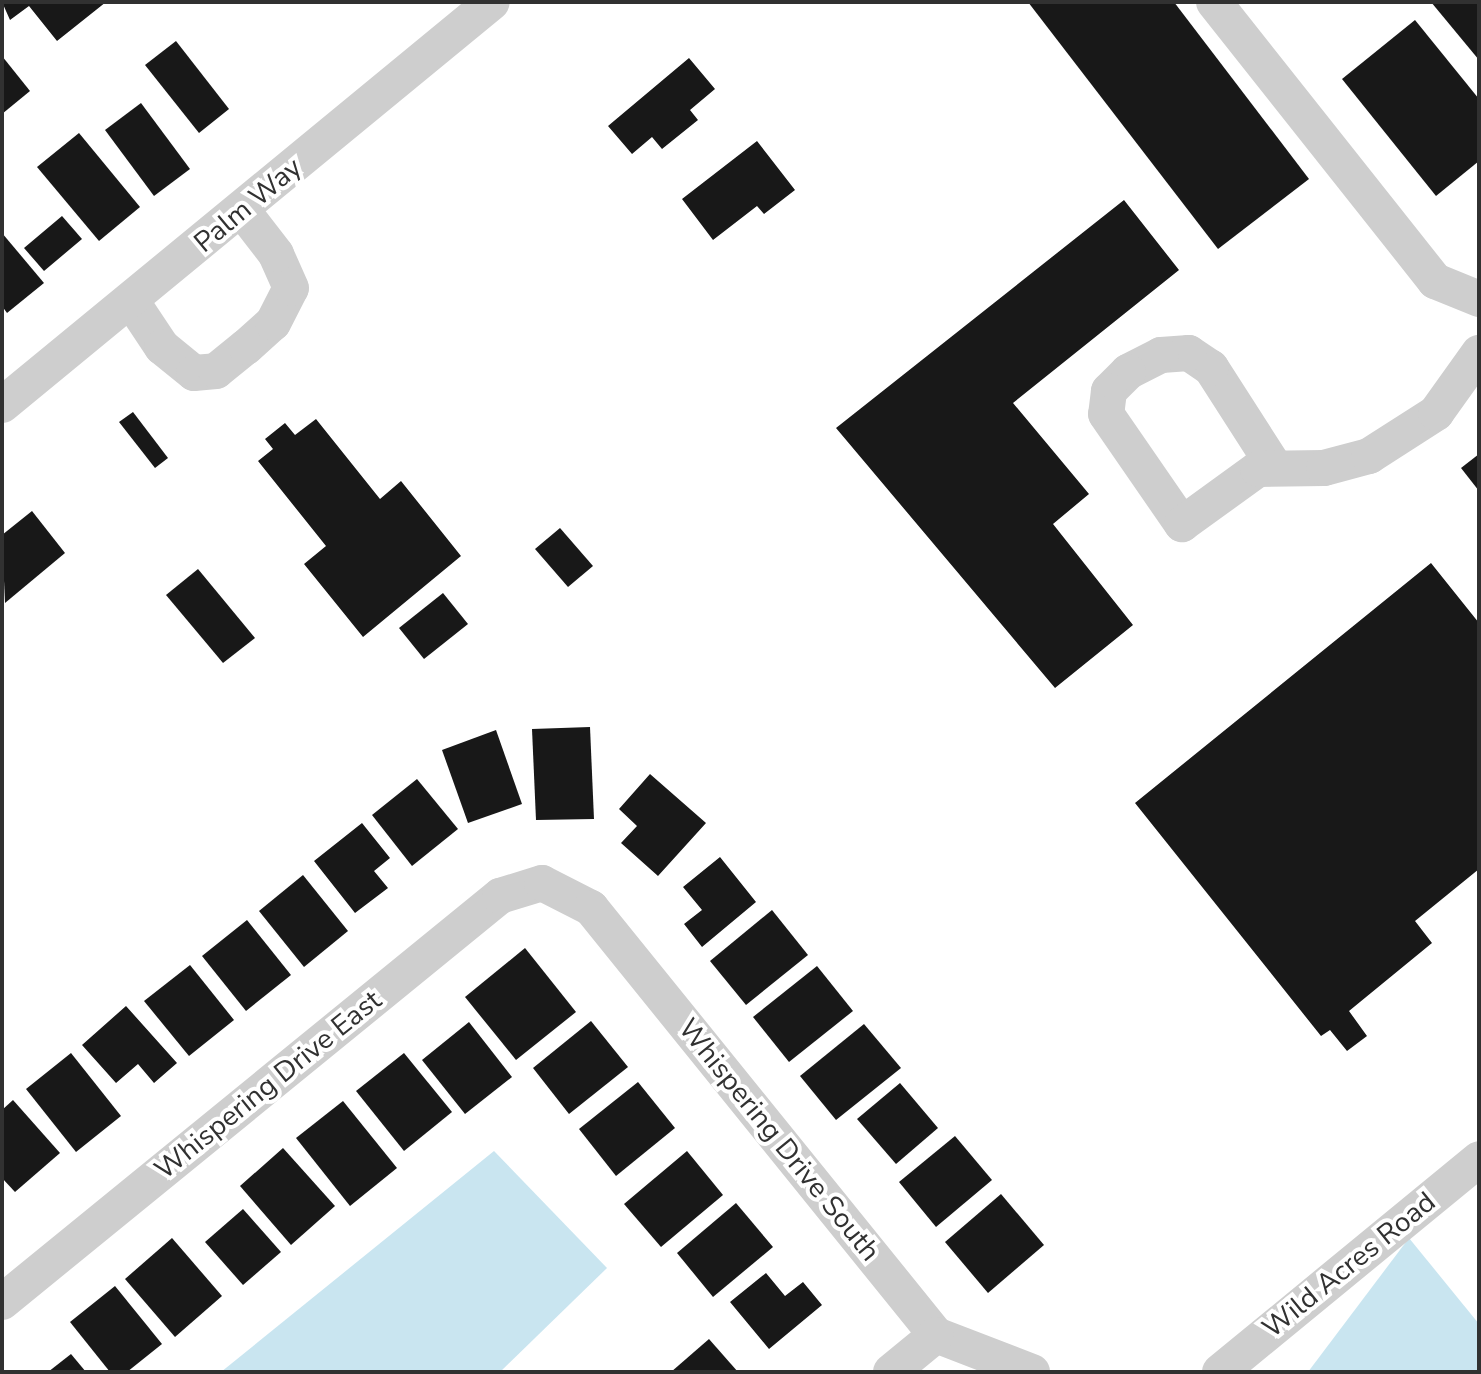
<!DOCTYPE html>
<style>
body{margin:0}
#map{position:relative;width:1481px;height:1374px;overflow:hidden;background:#fff;font-family:"Nunito Sans",sans-serif}
div>[style]{position:absolute}
.water>*{inset:0;background:#c9e5f0}
.building>*{inset:0;background:#181818}
.minor>*{height:36px;margin:-18px;padding:0 18px;transform-origin:18px;border-radius:18px;background:#cecece}
span{translate:-50% -50%;white-space:nowrap;text-align:center;line-height:1.15;-webkit-text-stroke:8px #fff;paint-order:stroke}
.street-label{font-size:28px;color:#313131}
.frame{position:absolute;inset:0;border:4px solid #313131;pointer-events:none}
</style>
<div id="map">
<div class="water">
<i style="clip-path:polygon(494px 1151px,607px 1268px,500px 1372px,221px 1372px)"></i>
<i style="clip-path:polygon(1409px 1238px,1479px 1324px,1479px 1372px,1308px 1372px)"></i>
</div>
<div class="building">
<i style="clip-path:polygon(2px 2px,106px 2px,57px 41px,29px 6px,10px 20px)"></i>
<i style="clip-path:polygon(1028px 2px,1174px 2px,1309px 179px,1218px 249px)"></i>
<i style="clip-path:polygon(1431px 2px,1479px 2px,1479px 60px)"></i>
<i style="clip-path:polygon(1415px 20px,1479px 99px,1479px 161px,1436px 196px,1342px 79px)"></i>
<i style="clip-path:polygon(176px 41px,229px 109px,199px 133px,145px 65px)"></i>
<i style="clip-path:polygon(2px 56px,30px 91px,2px 114px)"></i>
<i style="clip-path:polygon(689px 58px,715px 89px,690px 110px,698px 120px,662px 149px,652px 137px,632px 154px,608px 126px)"></i>
<i style="clip-path:polygon(141px 103px,190px 169px,154px 196px,105px 130px)"></i>
<i style="clip-path:polygon(79px 133px,140px 207px,99px 241px,37px 167px)"></i>
<i style="clip-path:polygon(757px 141px,795px 190px,764px 214px,757px 206px,713px 240px,682px 199px)"></i>
<i style="clip-path:polygon(1124px 200px,1179px 270px,1013px 403px,1089px 494px,1053px 524px,1133px 625px,1055px 688px,836px 428px)"></i>
<i style="clip-path:polygon(62px 216px,82px 239px,44px 271px,24px 248px)"></i>
<i style="clip-path:polygon(2px 233px,44px 283px,7px 313px,2px 306px)"></i>
<i style="clip-path:polygon(133px 412px,168px 458px,155px 468px,119px 422px)"></i>
<i style="clip-path:polygon(316px 419px,380px 499px,401px 481px,461px 556px,363px 637px,304px 564px,326px 546px,258px 461px,273px 449px,265px 439px,285px 423px,295px 435px)"></i>
<i style="clip-path:polygon(1479px 454px,1479px 491px,1461px 468px)"></i>
<i style="clip-path:polygon(32px 511px,65px 553px,5px 603px,2px 535px)"></i>
<i style="clip-path:polygon(560px 528px,593px 566px,568px 587px,535px 549px)"></i>
<i style="clip-path:polygon(1431px 563px,1479px 623px,1479px 869px,1415px 921px,1432px 943px,1349px 1011px,1367px 1036px,1347px 1051px,1330px 1030px,1321px 1036px,1135px 803px)"></i>
<i style="clip-path:polygon(198px 569px,255px 638px,223px 663px,166px 595px)"></i>
<i style="clip-path:polygon(443px 593px,468px 624px,424px 659px,399px 628px)"></i>
<i style="clip-path:polygon(590px 727px,594px 819px,536px 820px,532px 729px)"></i>
<i style="clip-path:polygon(496px 730px,522px 804px,468px 823px,442px 750px)"></i>
<i style="clip-path:polygon(650px 774px,706px 823px,658px 876px,621px 843px,637px 826px,619px 809px)"></i>
<i style="clip-path:polygon(417px 779px,458px 829px,412px 866px,372px 815px)"></i>
<i style="clip-path:polygon(362px 823px,390px 858px,374px 871px,388px 888px,355px 913px,314px 861px)"></i>
<i style="clip-path:polygon(720px 857px,756px 902px,702px 947px,684px 924px,702px 910px,683px 887px)"></i>
<i style="clip-path:polygon(303px 875px,348px 931px,304px 967px,259px 911px)"></i>
<i style="clip-path:polygon(772px 910px,808px 955px,746px 1005px,710px 961px)"></i>
<i style="clip-path:polygon(247px 920px,291px 975px,246px 1011px,202px 956px)"></i>
<i style="clip-path:polygon(525px 948px,576px 1012px,516px 1060px,465px 997px)"></i>
<i style="clip-path:polygon(190px 965px,234px 1020px,189px 1056px,144px 1001px)"></i>
<i style="clip-path:polygon(817px 966px,853px 1011px,789px 1062px,753px 1017px)"></i>
<i style="clip-path:polygon(126px 1006px,177px 1063px,154px 1083px,138px 1064px,116px 1083px,82px 1045px)"></i>
<i style="clip-path:polygon(591px 1021px,628px 1067px,569px 1114px,533px 1068px)"></i>
<i style="clip-path:polygon(469px 1022px,512px 1077px,465px 1114px,422px 1060px)"></i>
<i style="clip-path:polygon(864px 1024px,901px 1068px,836px 1120px,800px 1076px)"></i>
<i style="clip-path:polygon(71px 1053px,121px 1116px,76px 1152px,26px 1089px)"></i>
<i style="clip-path:polygon(404px 1053px,452px 1112px,404px 1151px,356px 1091px)"></i>
<i style="clip-path:polygon(638px 1082px,675px 1128px,616px 1176px,579px 1129px)"></i>
<i style="clip-path:polygon(900px 1083px,938px 1128px,896px 1164px,857px 1119px)"></i>
<i style="clip-path:polygon(13px 1100px,60px 1153px,15px 1192px,2px 1178px,2px 1110px)"></i>
<i style="clip-path:polygon(343px 1101px,397px 1168px,350px 1206px,296px 1138px)"></i>
<i style="clip-path:polygon(955px 1136px,992px 1180px,936px 1227px,899px 1182px)"></i>
<i style="clip-path:polygon(283px 1148px,335px 1206px,291px 1245px,240px 1186px)"></i>
<i style="clip-path:polygon(687px 1151px,723px 1195px,661px 1247px,624px 1204px)"></i>
<i style="clip-path:polygon(1001px 1194px,1044px 1245px,988px 1293px,945px 1242px)"></i>
<i style="clip-path:polygon(736px 1203px,773px 1247px,713px 1297px,677px 1253px)"></i>
<i style="clip-path:polygon(243px 1209px,281px 1252px,243px 1285px,205px 1242px)"></i>
<i style="clip-path:polygon(172px 1238px,222px 1296px,175px 1337px,125px 1279px)"></i>
<i style="clip-path:polygon(766px 1273px,785px 1296px,803px 1282px,822px 1305px,769px 1349px,730px 1302px)"></i>
<i style="clip-path:polygon(115px 1286px,162px 1344px,127px 1372px,110px 1372px,70px 1322px)"></i>
<i style="clip-path:polygon(709px 1339px,738px 1372px,671px 1372px)"></i>
<i style="clip-path:polygon(71px 1354px,86px 1372px,48px 1372px)"></i>
</div>
<div class="minor">
<i style="left:1214px;top:2px;width:356px;rotate:51.6deg"></i>
<i style="left:1435px;top:281px;width:48px;rotate:22.2deg"></i>
<i style="left:132px;top:302px;width:54px;rotate:56.3deg"></i>
<i style="left:162px;top:347px;width:41px;rotate:39.1deg"></i>
<i style="left:194px;top:373px;width:22px;rotate:-5deg"></i>
<i style="left:216px;top:371px;width:38px;rotate:-39deg"></i>
<i style="left:246px;top:347px;width:36px;rotate:-42deg"></i>
<i style="left:273px;top:323px;width:39px;rotate:-63deg"></i>
<i style="left:291px;top:288px;width:37px;rotate:-114deg"></i>
<i style="left:276px;top:254px;width:56px;rotate:-127.7deg"></i>
<i style="left:2px;top:405px;width:634px;rotate:-39.44deg"></i>
<i style="left:1274px;top:466px;width:117px;rotate:-122.7deg"></i>
<i style="left:1211px;top:368px;width:27px;rotate:-146deg"></i>
<i style="left:1189px;top:353px;width:28px;rotate:176deg"></i>
<i style="left:1161px;top:355px;width:37px;rotate:153deg"></i>
<i style="left:1128px;top:372px;width:27px;rotate:135deg"></i>
<i style="left:1109px;top:391px;width:23px;rotate:97deg"></i>
<i style="left:1106px;top:414px;width:134px;rotate:55.4deg"></i>
<i style="left:1182px;top:524px;width:94px;rotate:-35.9deg"></i>
<i style="left:1258px;top:469px;width:66px;rotate:-0.9deg"></i>
<i style="left:1324px;top:468px;width:47px;rotate:-14.9deg"></i>
<i style="left:1369px;top:456px;width:80px;rotate:-32.7deg"></i>
<i style="left:1436px;top:413px;width:74px;rotate:-54.4deg"></i>
<i style="left:2px;top:1302px;width:643px;rotate:-39.19deg"></i>
<i style="left:500px;top:896px;width:44px;rotate:-17.2deg"></i>
<i style="left:542px;top:883px;width:55px;rotate:27deg"></i>
<i style="left:591px;top:908px;width:549px;rotate:51.06deg"></i>
<i style="left:936px;top:1335px;width:103px;rotate:21.1deg"></i>
<i style="left:891px;top:1372px;width:58px;rotate:-39.4deg"></i>
<i style="left:1220px;top:1372px;width:335px;rotate:-39.4deg"></i>
</div>
<div class="street-label">
<span style="left:248px;top:205px;rotate:-40deg">Palm Way</span>
<span style="left:268px;top:1085px;rotate:-39deg">Whispering Drive East</span>
<span style="left:779px;top:1140px;rotate:51deg">Whispering Drive South</span>
<span style="left:1349px;top:1265px;rotate:-39deg">Wild Acres Road</span>
</div>
<div class="frame"></div>
</div>
